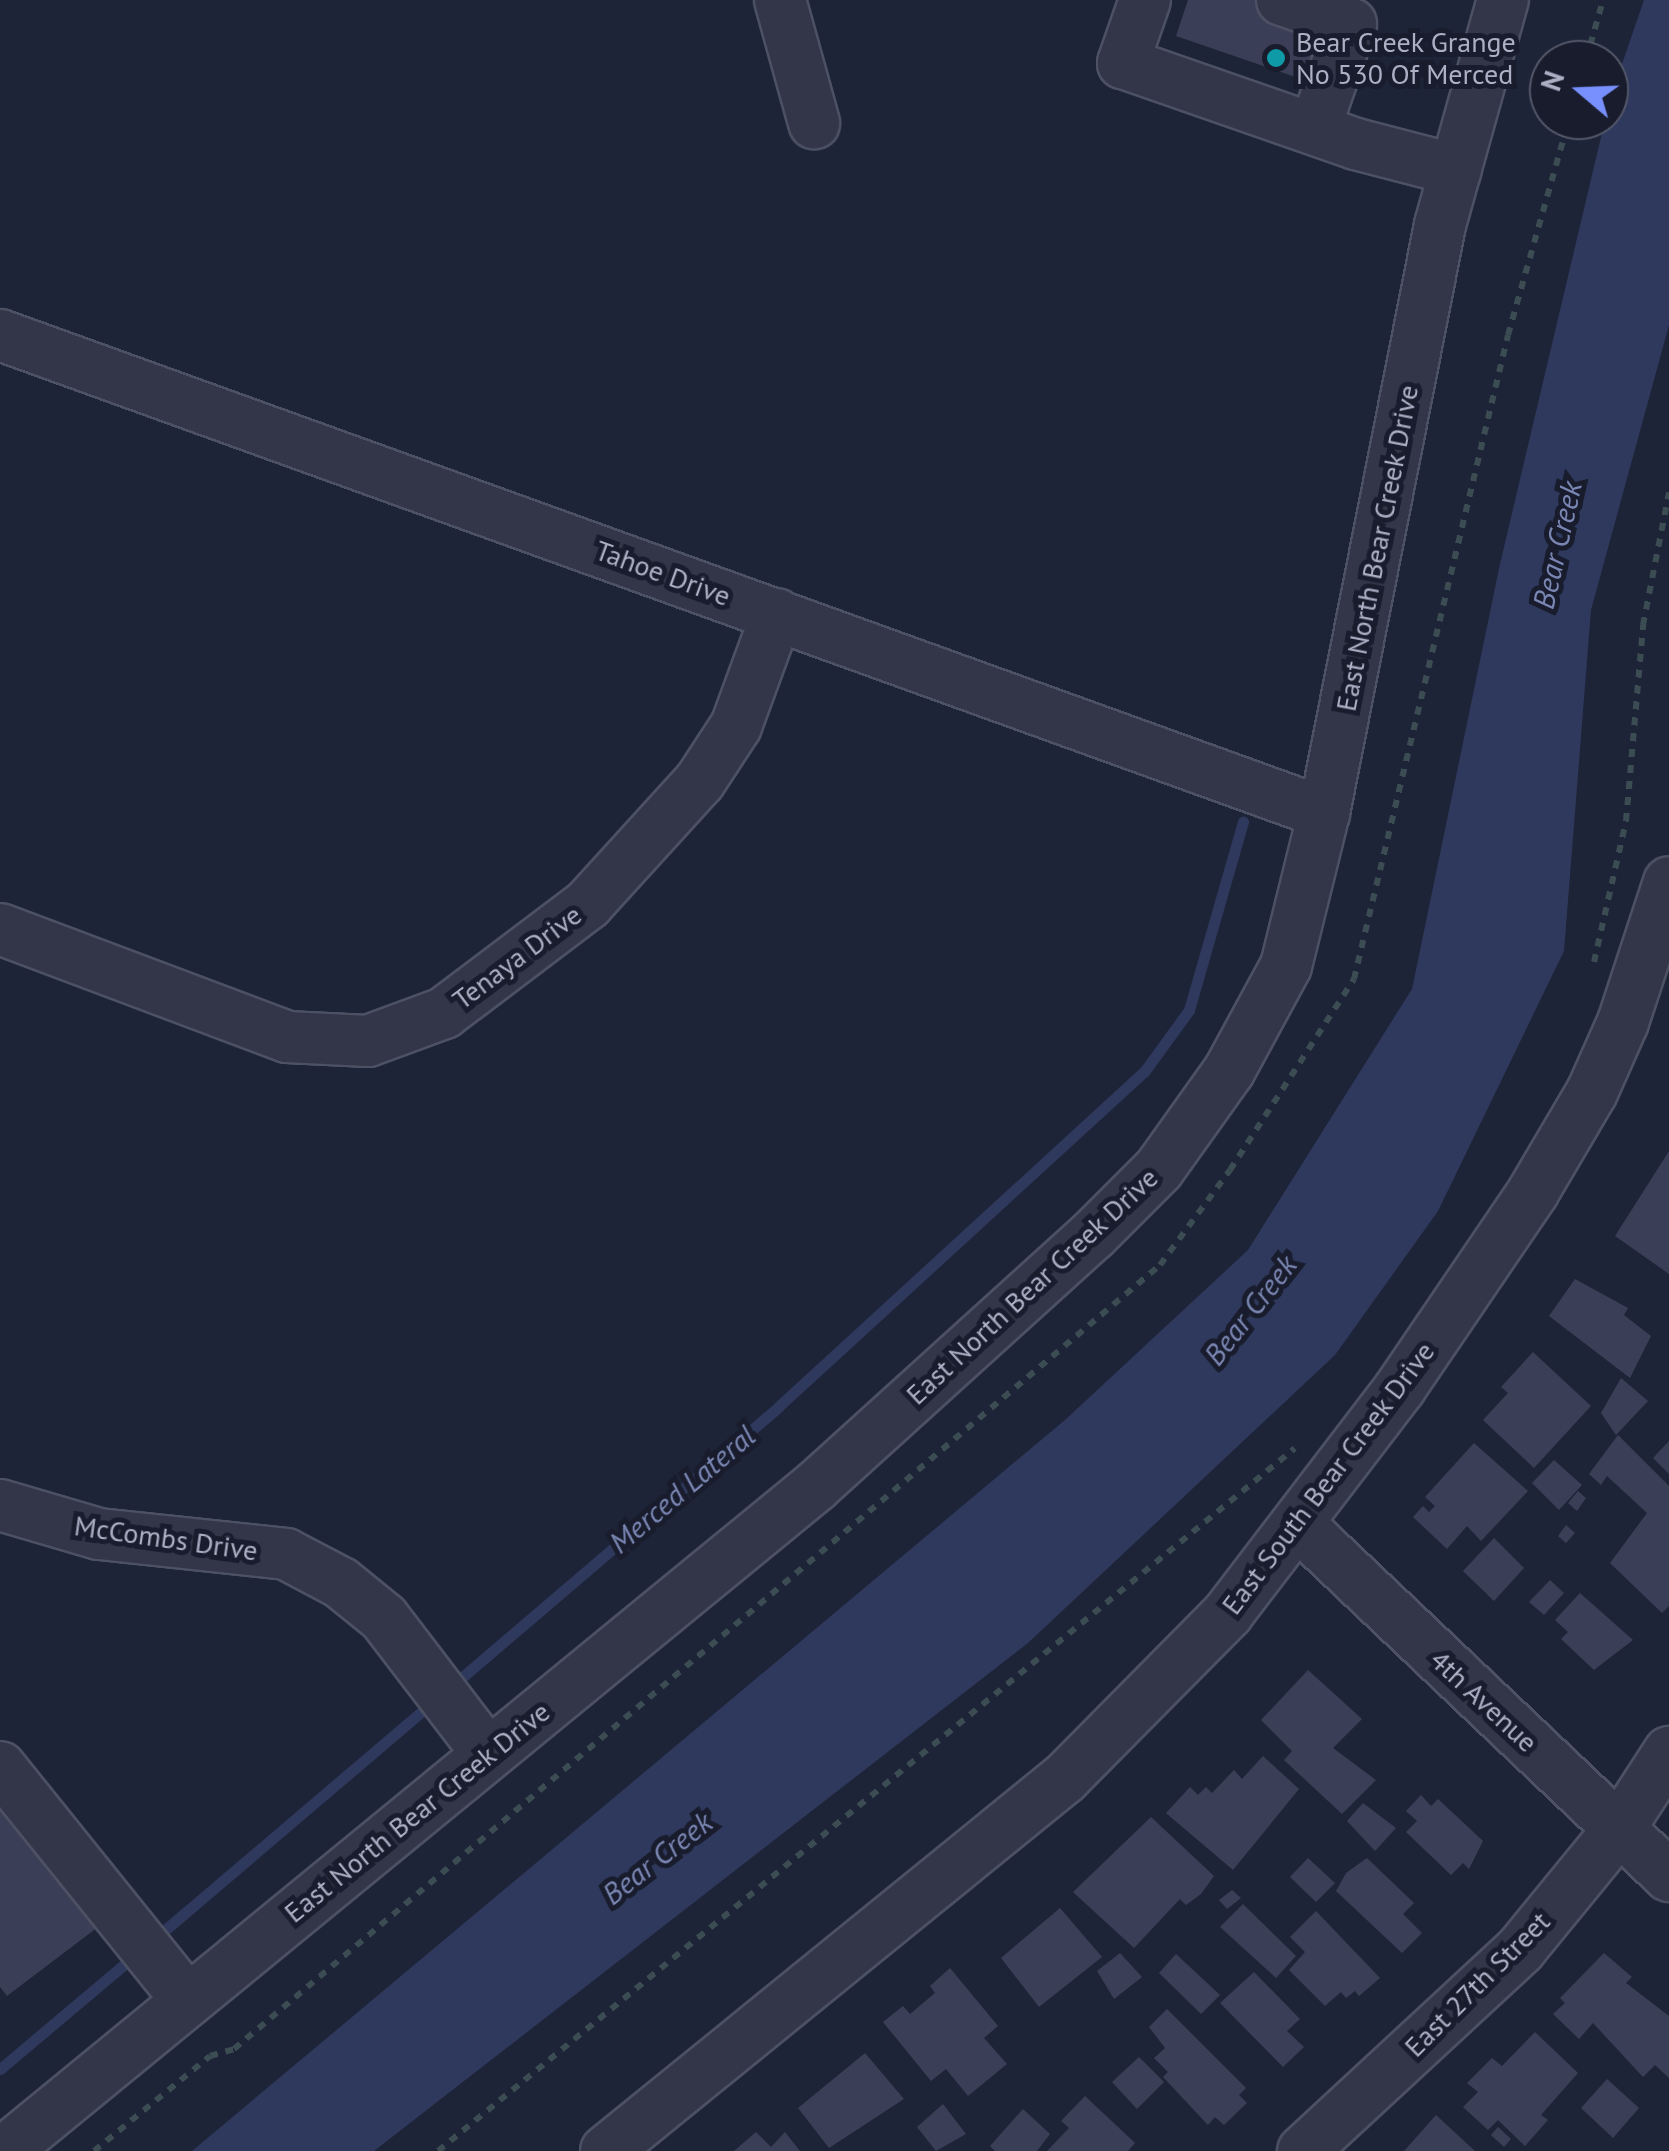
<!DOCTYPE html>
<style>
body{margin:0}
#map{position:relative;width:1669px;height:2151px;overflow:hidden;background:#1e2437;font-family:"PT Sans",sans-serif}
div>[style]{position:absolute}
.water>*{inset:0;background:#2f395d}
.stream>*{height:11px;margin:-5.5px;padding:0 5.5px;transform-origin:5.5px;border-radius:5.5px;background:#2f395d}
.building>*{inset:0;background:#3a3f57}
.path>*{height:6px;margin-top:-3px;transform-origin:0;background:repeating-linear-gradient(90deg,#3b4c53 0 8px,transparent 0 16px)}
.roads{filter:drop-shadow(2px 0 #4c5163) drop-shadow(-2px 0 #4c5163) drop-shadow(0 2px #4c5163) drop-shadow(0 -2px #4c5163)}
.minor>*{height:50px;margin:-25px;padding:0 25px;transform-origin:25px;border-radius:25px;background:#323648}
.dots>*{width:28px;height:28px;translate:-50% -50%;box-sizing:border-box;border:5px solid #181c2c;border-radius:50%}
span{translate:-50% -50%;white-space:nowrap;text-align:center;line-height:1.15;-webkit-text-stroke:10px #181c2c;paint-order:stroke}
.poi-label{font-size:28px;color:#acb0c5}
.left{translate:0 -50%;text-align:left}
.street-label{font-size:28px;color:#acb0c5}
.water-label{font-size:30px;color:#7a86b3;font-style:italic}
.north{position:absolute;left:1529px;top:40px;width:100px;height:100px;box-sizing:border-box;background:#181c2c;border:2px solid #535769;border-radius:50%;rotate:289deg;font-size:28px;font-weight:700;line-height:40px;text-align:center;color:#acb0c5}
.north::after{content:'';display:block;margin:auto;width:35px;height:45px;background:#7890fd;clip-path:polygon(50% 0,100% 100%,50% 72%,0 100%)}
</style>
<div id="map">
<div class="water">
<i style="clip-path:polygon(1644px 0,1669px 0,1669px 325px,1591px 610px,1564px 951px,1438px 1211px,1335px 1355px,1028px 1643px,374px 2151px,192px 2151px,1065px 1420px,1248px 1250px,1412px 989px,1500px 564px,1610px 99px)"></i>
</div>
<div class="stream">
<i style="left:453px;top:1685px;width:428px;rotate:-40.5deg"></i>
<i style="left:778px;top:1407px;width:496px;rotate:-42.5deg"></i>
<i style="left:1144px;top:1072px;width:77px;rotate:-54deg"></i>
<i style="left:1189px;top:1010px;width:196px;rotate:-74deg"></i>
<i style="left:152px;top:1941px;width:372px;rotate:-40.4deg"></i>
<i style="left:0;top:2069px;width:175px;rotate:-40.1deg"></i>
</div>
<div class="building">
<i style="clip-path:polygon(1188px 0,1271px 0,1325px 19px,1304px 80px,1176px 36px)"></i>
<i style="clip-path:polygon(1669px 1151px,1669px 1274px,1615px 1236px)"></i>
<i style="clip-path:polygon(1575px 1279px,1628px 1308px,1624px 1315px,1651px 1336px,1630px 1378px,1549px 1316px)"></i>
<i style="clip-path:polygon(1533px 1352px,1591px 1406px,1534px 1468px,1483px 1420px,1508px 1393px,1501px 1387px)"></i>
<i style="clip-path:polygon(1621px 1378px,1648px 1401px,1616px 1435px,1601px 1413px)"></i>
<i style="clip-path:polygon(1618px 1435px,1669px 1486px,1669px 1606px,1662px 1613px,1610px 1563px,1647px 1513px,1607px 1476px,1601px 1485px,1589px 1474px)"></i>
<i style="clip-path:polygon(1669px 1441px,1669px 1474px,1653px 1458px)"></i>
<i style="clip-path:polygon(1474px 1443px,1528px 1491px,1481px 1541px,1467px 1526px,1447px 1549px,1413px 1517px,1423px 1506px,1429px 1512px,1435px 1506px,1425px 1497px)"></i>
<i style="clip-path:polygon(1554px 1460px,1582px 1485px,1559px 1510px,1532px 1483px)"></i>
<i style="clip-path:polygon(1578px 1491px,1586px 1498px,1577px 1511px,1568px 1503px)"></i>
<i style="clip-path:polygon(1566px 1525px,1575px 1533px,1566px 1543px,1558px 1536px)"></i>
<i style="clip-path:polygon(1494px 1538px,1524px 1568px,1494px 1601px,1463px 1571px)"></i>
<i style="clip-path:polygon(1550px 1580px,1564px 1593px,1544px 1615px,1529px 1602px)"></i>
<i style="clip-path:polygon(1580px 1593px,1633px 1640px,1594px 1670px,1561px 1639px,1568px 1632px,1555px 1620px)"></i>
<i style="clip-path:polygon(1308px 1670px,1362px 1719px,1333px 1748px,1376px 1780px,1342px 1814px,1284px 1760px,1292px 1751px,1261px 1720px)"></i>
<i style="clip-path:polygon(1263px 1756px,1299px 1789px,1233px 1870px,1166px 1813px,1190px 1787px,1198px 1795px,1206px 1787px,1212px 1793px,1234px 1770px,1242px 1779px)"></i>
<i style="clip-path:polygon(1421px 1795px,1431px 1806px,1438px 1799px,1483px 1841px,1469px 1869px,1463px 1863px,1451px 1875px,1406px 1832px,1417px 1821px,1406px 1811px)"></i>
<i style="clip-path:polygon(1363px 1803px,1396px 1828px,1375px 1851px,1347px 1821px)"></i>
<i style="clip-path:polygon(0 1805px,98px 1927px,7px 1996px,0 1987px)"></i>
<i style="clip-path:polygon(1151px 1817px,1214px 1876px,1201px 1894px,1186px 1905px,1180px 1899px,1134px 1948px,1073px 1892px)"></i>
<i style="clip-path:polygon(1308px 1858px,1335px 1883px,1316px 1902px,1290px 1877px)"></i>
<i style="clip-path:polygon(1367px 1858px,1414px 1903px,1403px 1914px,1422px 1933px,1402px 1953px,1336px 1891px,1346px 1873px)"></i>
<i style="clip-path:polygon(1232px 1890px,1241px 1898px,1227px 1909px,1219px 1900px)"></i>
<i style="clip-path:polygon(1243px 1904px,1296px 1956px,1276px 1978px,1220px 1927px)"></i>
<i style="clip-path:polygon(1060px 1908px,1102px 1957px,1039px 2007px,1001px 1958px)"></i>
<i style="clip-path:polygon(1316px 1911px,1380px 1978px,1359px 1996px,1355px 1991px,1346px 1998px,1341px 1992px,1325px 2006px,1289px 1970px,1305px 1952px,1290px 1937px)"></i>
<i style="clip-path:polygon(1120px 1953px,1142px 1977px,1114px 1999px,1097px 1971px)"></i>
<i style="clip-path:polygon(1604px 1953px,1632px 1977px,1626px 1983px,1669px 2016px,1669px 2078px,1655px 2065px,1643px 2077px,1593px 2023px,1579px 2039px,1553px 2014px,1565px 2003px,1560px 1998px)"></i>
<i style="clip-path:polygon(1176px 1954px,1220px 1995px,1201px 2014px,1159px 1973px)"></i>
<i style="clip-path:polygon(950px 1968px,998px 2026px,984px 2038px,1007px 2064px,968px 2096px,946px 2069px,931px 2081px,883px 2022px,903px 2006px,910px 2014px,935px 1993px,930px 1986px)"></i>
<i style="clip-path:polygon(1254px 1972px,1300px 2019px,1287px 2031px,1304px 2047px,1283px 2067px,1220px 2003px)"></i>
<i style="clip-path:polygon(1167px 2009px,1246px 2088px,1239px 2095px,1247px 2103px,1224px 2125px,1215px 2117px,1208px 2125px,1163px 2077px,1168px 2072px,1154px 2058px,1165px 2048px,1149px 2027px)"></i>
<i style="clip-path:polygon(1535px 2032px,1578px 2073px,1541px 2115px,1548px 2120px,1525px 2146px,1498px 2120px,1488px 2130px,1463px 2107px,1478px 2092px,1467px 2083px,1492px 2058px,1502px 2066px)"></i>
<i style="clip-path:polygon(865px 2053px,904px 2099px,829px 2148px,798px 2108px)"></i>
<i style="clip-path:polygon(1139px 2057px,1164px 2082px,1137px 2109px,1112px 2082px)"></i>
<i style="clip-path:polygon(1607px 2079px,1639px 2108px,1613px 2138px,1581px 2108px)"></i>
<i style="clip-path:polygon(1085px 2096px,1135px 2143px,1128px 2151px,1047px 2151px,1069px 2128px,1061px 2121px)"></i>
<i style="clip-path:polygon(943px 2104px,966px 2134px,936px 2151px,917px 2127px)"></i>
<i style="clip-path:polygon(1023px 2109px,1050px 2134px,1037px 2151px,995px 2151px,990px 2146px)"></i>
<i style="clip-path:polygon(1436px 2115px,1475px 2151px,1404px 2151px)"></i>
<i style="clip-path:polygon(1498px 2127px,1511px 2139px,1504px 2147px,1491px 2135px)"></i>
<i style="clip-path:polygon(756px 2132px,771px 2147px,785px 2132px,800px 2151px,734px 2151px)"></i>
</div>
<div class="path">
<i style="left:1586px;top:60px;width:62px;rotate:-74.2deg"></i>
<i style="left:1594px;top:962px;width:145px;rotate:-77.2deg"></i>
<i style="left:1626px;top:821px;width:197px;rotate:-85deg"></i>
<i style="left:1643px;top:625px;width:135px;rotate:-78.9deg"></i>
<i style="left:94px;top:2151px;width:150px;rotate:-39.3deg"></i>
<i style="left:210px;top:2056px;width:25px;rotate:-16deg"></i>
<i style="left:234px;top:2049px;width:1213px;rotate:-40.25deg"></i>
<i style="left:1160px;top:1265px;width:118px;rotate:-53.6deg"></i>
<i style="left:1230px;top:1170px;width:228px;rotate:-57deg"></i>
<i style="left:1354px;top:979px;width:662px;rotate:-76.55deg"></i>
<i style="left:1508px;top:335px;width:223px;rotate:-74.2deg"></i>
<i style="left:438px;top:2151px;width:1108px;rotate:-39.36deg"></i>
</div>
<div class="roads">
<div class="minor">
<i style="left:780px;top:0;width:128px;rotate:74.5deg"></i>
<i style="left:1145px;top:0;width:67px;rotate:109.2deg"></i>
<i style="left:1123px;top:63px;width:247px;rotate:19.2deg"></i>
<i style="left:1356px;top:144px;width:103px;rotate:14.6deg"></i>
<i style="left:1282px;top:0;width:73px;rotate:19.2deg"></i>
<i style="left:1351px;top:24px;width:110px;rotate:109.1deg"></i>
<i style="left:0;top:335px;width:1408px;rotate:19.85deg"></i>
<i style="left:0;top:929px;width:307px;rotate:20.6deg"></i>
<i style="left:287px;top:1037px;width:81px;rotate:2.8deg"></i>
<i style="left:368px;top:1041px;width:81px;rotate:-20.2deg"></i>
<i style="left:444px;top:1013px;width:181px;rotate:-37.1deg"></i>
<i style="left:588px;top:904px;width:166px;rotate:-47.7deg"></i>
<i style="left:700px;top:781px;width:66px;rotate:-56.8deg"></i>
<i style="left:736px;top:726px;width:119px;rotate:-69.9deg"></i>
<i style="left:0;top:1505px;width:103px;rotate:16.3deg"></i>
<i style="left:99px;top:1534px;width:188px;rotate:6.1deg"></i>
<i style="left:286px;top:1554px;width:62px;rotate:27.8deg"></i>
<i style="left:341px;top:1583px;width:55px;rotate:39.1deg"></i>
<i style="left:384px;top:1618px;width:171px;rotate:52.6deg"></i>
<i style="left:1299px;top:1525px;width:510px;rotate:43.49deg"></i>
<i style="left:0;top:1767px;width:300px;rotate:51.2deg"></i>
<i style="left:5px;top:2151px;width:1049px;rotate:-39.35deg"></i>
<i style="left:816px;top:1486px;width:374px;rotate:-42.2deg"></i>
<i style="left:1093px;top:1235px;width:93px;rotate:-45deg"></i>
<i style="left:1159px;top:1169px;width:120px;rotate:-54.5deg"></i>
<i style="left:1229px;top:1071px;width:119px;rotate:-61.5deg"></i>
<i style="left:1286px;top:966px;width:158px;rotate:-76.1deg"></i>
<i style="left:1324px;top:813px;width:599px;rotate:-78.84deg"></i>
<i style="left:1440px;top:225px;width:234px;rotate:-74.4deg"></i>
<i style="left:606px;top:2151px;width:591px;rotate:-39.1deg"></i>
<i style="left:1065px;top:1778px;width:232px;rotate:-45.3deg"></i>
<i style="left:1228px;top:1613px;width:283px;rotate:-52.6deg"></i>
<i style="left:1400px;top:1388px;width:237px;rotate:-55.8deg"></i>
<i style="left:1533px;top:1192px;width:116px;rotate:-59.5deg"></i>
<i style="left:1592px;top:1092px;width:77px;rotate:-66.1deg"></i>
<i style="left:1623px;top:1022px;width:147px;rotate:-71.8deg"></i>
<i style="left:1303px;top:2151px;width:296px;rotate:-42.8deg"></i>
<i style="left:1520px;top:1950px;width:156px;rotate:-50.7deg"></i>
<i style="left:1619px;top:1829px;width:92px;rotate:-57deg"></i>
</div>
</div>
<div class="dots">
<i style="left:1276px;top:58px;background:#0f9aa8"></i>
</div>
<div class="poi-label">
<span class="left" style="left:1296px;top:58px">Bear Creek Grange<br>No 530 Of Merced</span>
</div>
<div class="street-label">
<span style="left:1377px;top:548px;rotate:-79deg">East North Bear Creek Drive</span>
<span style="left:663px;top:573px;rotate:20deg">Tahoe Drive</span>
<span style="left:517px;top:957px;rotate:-37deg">Tenaya Drive</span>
<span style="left:1032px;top:1286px;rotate:-43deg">East North Bear Creek Drive</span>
<span style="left:1328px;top:1478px;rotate:-53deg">East South Bear Creek Drive</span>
<span style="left:166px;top:1538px;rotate:8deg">McCombs Drive</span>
<span style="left:1484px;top:1701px;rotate:43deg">4th Avenue</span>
<span style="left:417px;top:1812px;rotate:-39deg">East North Bear Creek Drive</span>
<span style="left:1477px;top:1984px;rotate:-45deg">East 27th Street</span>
</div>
<div class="water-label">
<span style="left:1557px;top:545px;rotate:-77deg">Bear Creek</span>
<span style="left:1250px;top:1310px;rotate:-52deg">Bear Creek</span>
<span style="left:682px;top:1489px;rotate:-40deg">Merced Lateral</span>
<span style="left:657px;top:1858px;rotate:-38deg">Bear Creek</span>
</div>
<div class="north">N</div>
</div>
